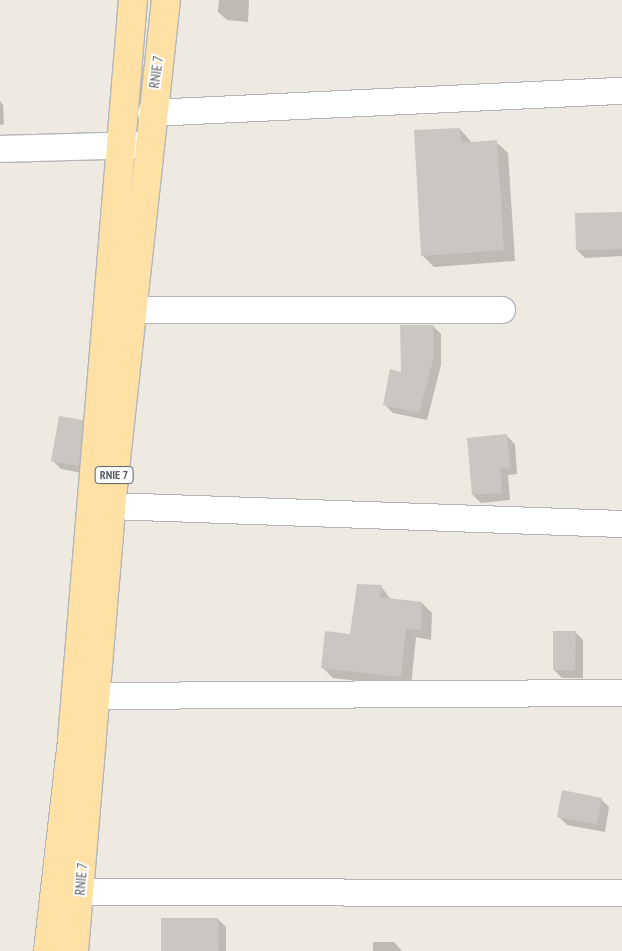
<!DOCTYPE html>
<style>
body{margin:0}
#map{position:relative;width:622px;height:951px;overflow:hidden;background:#eee9e1;font-family:"PT Sans Narrow",sans-serif}
div>[style]{position:absolute}
.shadow>*{inset:0;background:#0003}
.building>*{inset:0;background:#cac6c1}
.roads{filter:drop-shadow(1px 0 #b2b6ba) drop-shadow(-1px 0 #b2b6ba) drop-shadow(0 1px #b2b6ba) drop-shadow(0 -1px #b2b6ba)}
.street>*{height:26px;margin:-13px;padding:0 13px;transform-origin:13px;border-radius:13px;background:#fff}
.primary>*{height:28px;margin:-14px;padding:0 14px;transform-origin:14px;border-radius:14px;background:#ffe1a5}
span{translate:-50% -50%;white-space:nowrap;text-align:center;line-height:1.15;-webkit-text-stroke:4px #fff;paint-order:stroke}
.shield-label span{padding:1px 4px;background:#fff;border:1px solid;border-radius:4px;-webkit-text-stroke-width:0}
.shield-label{font-size:12px;color:#5a6063;font-weight:700}
.street-label{font-size:14px;color:#5a6063}
</style>
<div id="map">
<div class="shadow">
<i style="clip-path:polygon(219px 0,249px 0,248px 22px,227px 20px,218px 12px)"></i>
<i style="clip-path:polygon(0 101px,3px 105px,4px 124px,0 125px)"></i>
<i style="clip-path:polygon(460px 129px,472px 143px,496px 142px,508px 153px,515px 261px,434px 267px,422px 255px)"></i>
<i style="clip-path:polygon(622px 213px,622px 256px,585px 258px,577px 250px)"></i>
<i style="clip-path:polygon(433px 326px,441px 334px,441px 365px,427px 420px,393px 413px,385px 405px)"></i>
<i style="clip-path:polygon(82px 421px,90px 429px,87px 474px,61px 469px,53px 461px)"></i>
<i style="clip-path:polygon(507px 436px,515px 444px,517px 474px,508px 475px,510px 500px,481px 503px,473px 495px)"></i>
<i style="clip-path:polygon(381px 586px,391px 600px,422px 603px,432px 613px,431px 640px,416px 637px,411px 687px,333px 678px,322px 667px,351px 635px)"></i>
<i style="clip-path:polygon(575px 632px,583px 640px,583px 678px,562px 678px,554px 670px)"></i>
<i style="clip-path:polygon(601px 799px,609px 807px,605px 832px,567px 825px,559px 817px)"></i>
<i style="clip-path:polygon(218px 919px,226px 927px,226px 951px,163px 951px)"></i>
<i style="clip-path:polygon(373px 942px,394px 942px,402px 951px,373px 951px)"></i>
</div>
<div class="building">
<i style="clip-path:polygon(460px 128px,461px 143px,497px 140px,504px 250px,421px 256px,414px 130px)"></i>
<i style="clip-path:polygon(622px 212px,622px 249px,576px 250px,575px 213px)"></i>
<i style="clip-path:polygon(400px 325px,433px 325px,434px 356px,419px 413px,383px 405px,390px 369px,401px 372px)"></i>
<i style="clip-path:polygon(59px 416px,83px 420px,79px 466px,51px 461px)"></i>
<i style="clip-path:polygon(507px 434px,510px 467px,500px 468px,502px 493px,472px 495px,467px 438px)"></i>
<i style="clip-path:polygon(357px 584px,382px 585px,380px 597px,422px 602px,421px 630px,406px 628px,401px 677px,321px 668px,325px 631px,350px 634px)"></i>
<i style="clip-path:polygon(553px 631px,576px 631px,575px 670px,553px 670px)"></i>
<i style="clip-path:polygon(562px 790px,602px 798px,597px 824px,557px 817px)"></i>
<i style="clip-path:polygon(161px 918px,218px 918px,219px 951px,161px 951px)"></i>
</div>
<div class="roads">
<div class="street">
<i style="left:151px;top:113px;width:472px;rotate:-2.7deg"></i>
<i style="left:0;top:149px;width:147px;rotate:-1.6deg"></i>
<i style="left:132px;top:310px;width:370px"></i>
<i style="left:111px;top:506px;width:511px;rotate:2.02deg"></i>
<i style="left:95px;top:696px;width:527px;rotate:-0.33deg"></i>
<i style="left:81px;top:892px;width:541px;rotate:0.11deg"></i>
</div>
<div class="primary">
<i style="left:48px;top:951px;width:212px;rotate:-83.5deg"></i>
<i style="left:72px;top:740px;width:743px;rotate:-85.29deg"></i>
<i style="left:74px;top:951px;width:447px;rotate:-85.2deg"></i>
<i style="left:111px;top:506px;width:509px;rotate:-83.8deg"></i>
</div>
</div>
<div class="shield-label">
<span style="left:114px;top:475px">RNIE 7</span>
</div>
<div class="street-label">
<span style="left:156px;top:72px;rotate:-82deg">RNIE 7</span>
<span style="left:81px;top:879px;rotate:-85deg">RNIE 7</span>
</div>
</div>
